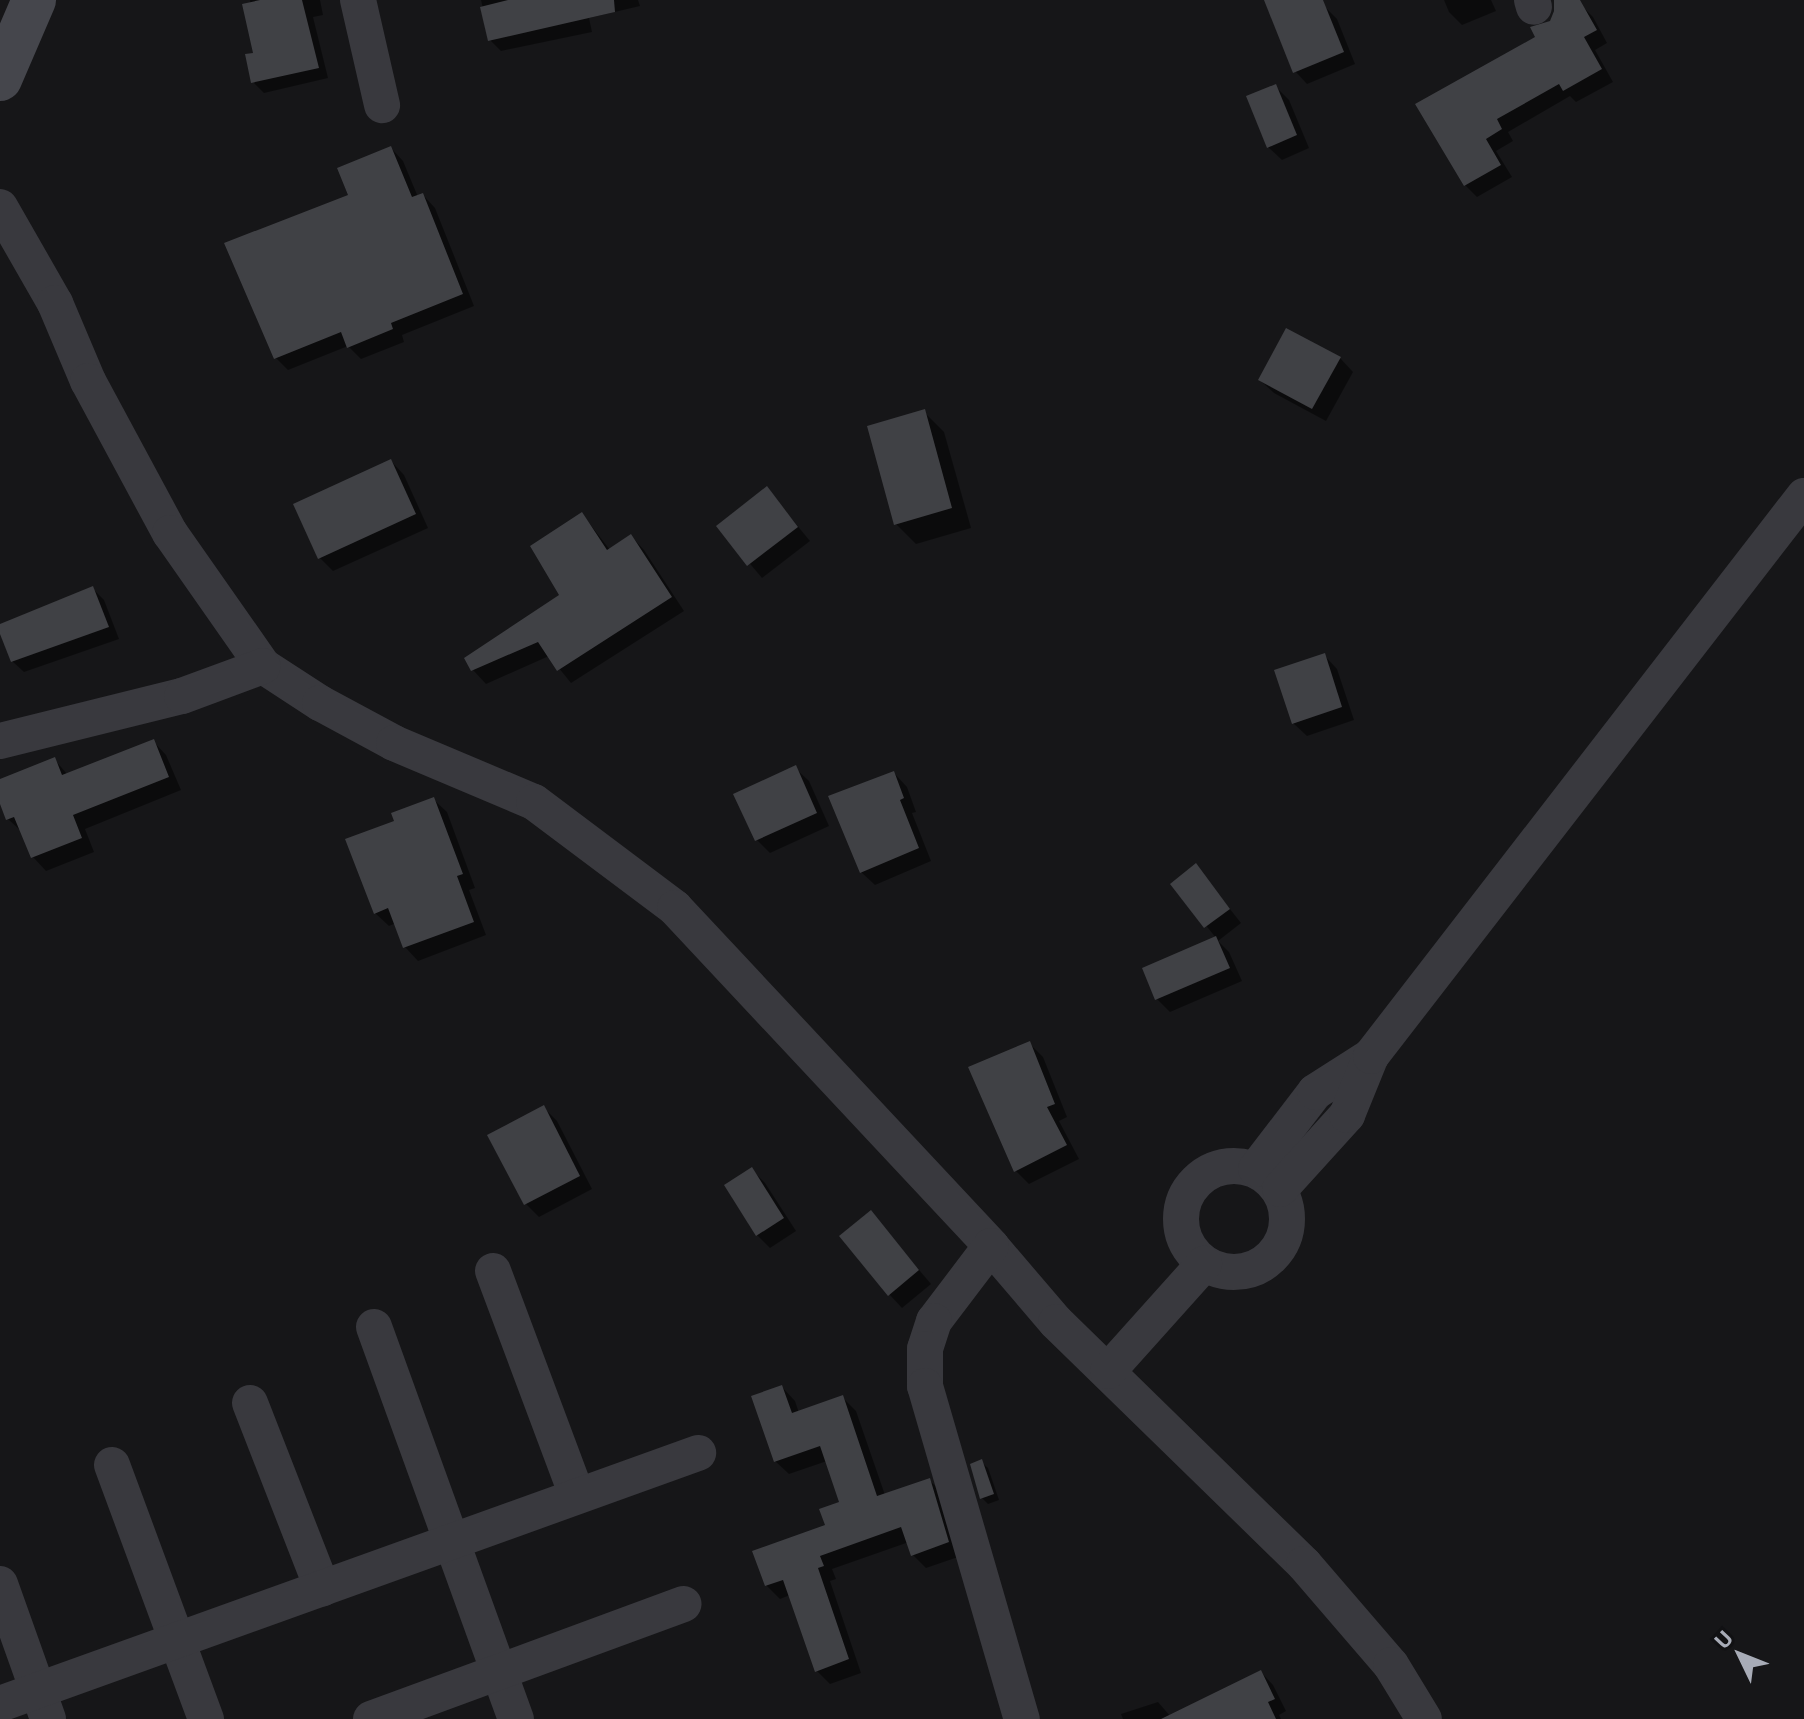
<!DOCTYPE html>
<style>
body{margin:0}
#map{position:relative;width:1804px;height:1719px;overflow:hidden;background:#161618;font-family:"Exo 2",sans-serif}
div>[style]{position:absolute}
.shadow>*{inset:0;background:#0007}
.building>*{inset:0;background:#404145}
.street>*{height:36px;margin:-18px;padding:0 18px;transform-origin:18px;border-radius:18px;background:#39393e}
.street>.ring{margin:-18px;padding:0;box-sizing:content-box;background:none;border:36px solid #39393e;border-radius:50%}
.secondary>*{height:44px;margin:-22px;padding:0 22px;transform-origin:22px;border-radius:22px;background:#45464c}
span{translate:-50% -50%;white-space:nowrap;text-align:center;line-height:1.15;-webkit-text-stroke:6px #111113;paint-order:stroke}
.north{position:absolute;left:1700px;top:1615px;width:80px;height:80px;-webkit-text-stroke:6px #111113;paint-order:stroke;rotate:313deg;font-size:22px;font-weight:700;line-height:32px;text-align:center;color:#a8acb7}
.north::after{content:'';display:block;margin:auto;width:28px;height:36px;background:#a8acb7;clip-path:polygon(50% 0,100% 100%,50% 72%,0 100%)}
</style>
<div id="map">
<div class="shadow">
<i style="clip-path:polygon(250px 0,320px 0,323px 15px,313px 17px,328px 78px,264px 93px,253px 82px,255px 54px)"></i>
<i style="clip-path:polygon(481px 0,638px 0,640px 6px,589px 18px,592px 32px,501px 51px,490px 40px)"></i>
<i style="clip-path:polygon(1286px 0,1312px 0,1325px 7px,1337px 19px,1355px 64px,1307px 84px,1295px 71px)"></i>
<i style="clip-path:polygon(1444px 0,1491px 0,1496px 11px,1462px 25px,1449px 12px)"></i>
<i style="clip-path:polygon(1581px 5px,1593px 17px,1607px 43px,1595px 50px,1613px 82px,1576px 102px,1570px 96px,1508px 132px,1513px 141px,1496px 151px,1512px 177px,1477px 197px,1465px 185px,1418px 105px,1538px 38px)"></i>
<i style="clip-path:polygon(1276px 87px,1289px 100px,1309px 148px,1282px 160px,1268px 147px)"></i>
<i style="clip-path:polygon(391px 148px,403px 161px,418px 197px,423px 195px,435px 208px,474px 306px,402px 335px,404px 342px,361px 359px,348px 346px,288px 370px,276px 358px)"></i>
<i style="clip-path:polygon(1340px 358px,1353px 372px,1326px 421px,1274px 393px,1260px 380px)"></i>
<i style="clip-path:polygon(924px 412px,944px 432px,971px 528px,916px 544px,896px 524px)"></i>
<i style="clip-path:polygon(391px 461px,404px 475px,428px 528px,333px 571px,320px 558px)"></i>
<i style="clip-path:polygon(767px 489px,810px 541px,762px 578px,719px 527px)"></i>
<i style="clip-path:polygon(582px 514px,610px 550px,631px 536px,644px 550px,684px 611px,571px 683px,549px 656px,486px 684px,473px 670px,562px 595px)"></i>
<i style="clip-path:polygon(92px 588px,104px 600px,119px 639px,24px 672px,12px 661px,0 626px)"></i>
<i style="clip-path:polygon(1324px 655px,1337px 669px,1354px 720px,1307px 736px,1293px 723px)"></i>
<i style="clip-path:polygon(153px 741px,166px 755px,181px 790px,85px 829px,94px 852px,46px 871px,33px 857px,22px 832px,8px 819px,0 798px,0 781px,54px 759px,68px 775px)"></i>
<i style="clip-path:polygon(795px 768px,809px 781px,829px 826px,770px 853px,756px 839px)"></i>
<i style="clip-path:polygon(894px 773px,907px 787px,916px 812px,912px 813px,931px 861px,875px 885px,861px 872px)"></i>
<i style="clip-path:polygon(433px 799px,447px 812px,475px 888px,469px 890px,486px 935px,418px 961px,405px 947px,396px 923px,389px 926px,375px 913px,396px 822px)"></i>
<i style="clip-path:polygon(1196px 866px,1241px 923px,1218px 941px,1229px 952px,1242px 981px,1170px 1012px,1157px 999px,1216px 938px,1173px 884px)"></i>
<i style="clip-path:polygon(1030px 1044px,1043px 1057px,1067px 1117px,1059px 1121px,1079px 1159px,1029px 1184px,1016px 1171px,971px 1069px)"></i>
<i style="clip-path:polygon(544px 1108px,557px 1121px,592px 1189px,539px 1217px,526px 1204px)"></i>
<i style="clip-path:polygon(752px 1170px,765px 1183px,796px 1231px,770px 1248px,757px 1235px)"></i>
<i style="clip-path:polygon(870px 1212px,931px 1284px,902px 1308px,889px 1294px)"></i>
<i style="clip-path:polygon(782px 1387px,795px 1401px,799px 1413px,843px 1398px,856px 1411px,885px 1495px,929px 1480px,943px 1493px,961px 1556px,926px 1568px,913px 1555px,909px 1542px,832px 1569px,836px 1579px,830px 1581px,861px 1673px,830px 1684px,816px 1670px,790px 1595px,780px 1599px,766px 1585px,827px 1527px,841px 1503px,827px 1461px,789px 1474px,775px 1461px)"></i>
<i style="clip-path:polygon(981px 1462px,988px 1468px,999px 1500px,988px 1504px,982px 1498px)"></i>
<i style="clip-path:polygon(1261px 1672px,1273px 1685px,1286px 1711px,1279px 1715px,1281px 1719px,1123px 1719px,1121px 1714px,1158px 1702px,1171px 1717px)"></i>
</div>
<div class="building">
<i style="clip-path:polygon(260px 0,302px 0,319px 68px,251px 83px,245px 54px,253px 53px,242px 4px)"></i>
<i style="clip-path:polygon(508px 0,614px 0,615px 12px,488px 41px,480px 7px)"></i>
<i style="clip-path:polygon(1264px 0,1323px 0,1344px 52px,1293px 73px)"></i>
<i style="clip-path:polygon(1554px 0,1580px 0,1597px 30px,1584px 37px,1602px 69px,1563px 91px,1559px 84px,1497px 119px,1502px 129px,1486px 139px,1501px 165px,1464px 186px,1415px 104px,1535px 37px,1530px 27px,1550px 21px,1554px 11px)"></i>
<i style="clip-path:polygon(1276px 84px,1297px 135px,1267px 148px,1246px 96px)"></i>
<i style="clip-path:polygon(391px 146px,412px 197px,423px 193px,463px 294px,391px 323px,393px 329px,347px 348px,341px 332px,274px 359px,224px 243px,348px 195px,337px 168px)"></i>
<i style="clip-path:polygon(1286px 328px,1341px 357px,1312px 409px,1258px 380px)"></i>
<i style="clip-path:polygon(925px 409px,952px 508px,894px 525px,867px 426px)"></i>
<i style="clip-path:polygon(391px 459px,416px 514px,318px 559px,293px 504px)"></i>
<i style="clip-path:polygon(767px 486px,798px 527px,747px 566px,716px 526px)"></i>
<i style="clip-path:polygon(582px 512px,607px 550px,631px 534px,672px 597px,557px 671px,538px 642px,471px 671px,464px 658px,559px 595px,530px 546px)"></i>
<i style="clip-path:polygon(93px 586px,109px 627px,11px 662px,0 634px,0 624px)"></i>
<i style="clip-path:polygon(1325px 653px,1342px 707px,1292px 724px,1274px 670px)"></i>
<i style="clip-path:polygon(154px 739px,169px 777px,73px 815px,82px 838px,31px 858px,14px 817px,6px 820px,0 804px,0 779px,55px 757px,62px 775px)"></i>
<i style="clip-path:polygon(796px 765px,817px 813px,755px 841px,733px 794px)"></i>
<i style="clip-path:polygon(894px 771px,904px 798px,900px 800px,919px 848px,860px 873px,828px 796px)"></i>
<i style="clip-path:polygon(434px 797px,463px 874px,457px 876px,474px 922px,403px 948px,388px 908px,374px 914px,345px 839px,394px 821px,391px 813px)"></i>
<i style="clip-path:polygon(1196px 863px,1230px 909px,1204px 928px,1170px 884px)"></i>
<i style="clip-path:polygon(1216px 936px,1230px 968px,1155px 1000px,1142px 968px)"></i>
<i style="clip-path:polygon(1030px 1041px,1055px 1104px,1047px 1107px,1067px 1145px,1014px 1172px,968px 1067px)"></i>
<i style="clip-path:polygon(544px 1105px,580px 1176px,524px 1205px,487px 1135px)"></i>
<i style="clip-path:polygon(752px 1167px,784px 1218px,756px 1236px,724px 1185px)"></i>
<i style="clip-path:polygon(871px 1210px,919px 1270px,888px 1296px,839px 1236px)"></i>
<i style="clip-path:polygon(782px 1385px,792px 1413px,843px 1395px,877px 1496px,930px 1478px,949px 1542px,911px 1556px,901px 1527px,820px 1556px,824px 1566px,818px 1568px,849px 1659px,815px 1672px,783px 1580px,765px 1586px,752px 1551px,825px 1525px,819px 1509px,839px 1502px,820px 1446px,774px 1462px,751px 1396px)"></i>
<i style="clip-path:polygon(982px 1459px,994px 1494px,980px 1499px,970px 1464px)"></i>
<i style="clip-path:polygon(1261px 1670px,1275px 1699px,1268px 1702px,1276px 1719px,1161px 1719px)"></i>
</div>
<div class="street">
<i style="left:358px;top:0;width:108px;rotate:77.1deg"></i>
<i style="left:1532px;top:0;width:7px;rotate:74deg"></i>
<i style="left:0;top:207px;width:111px;rotate:60.2deg"></i>
<i style="left:55px;top:303px;width:85px;rotate:67.1deg"></i>
<i style="left:88px;top:381px;width:173px;rotate:61.7deg"></i>
<i style="left:170px;top:533px;width:162px;rotate:55deg"></i>
<i style="left:263px;top:666px;width:68px;rotate:33deg"></i>
<i style="left:320px;top:703px;width:84px;rotate:28.4deg"></i>
<i style="left:394px;top:743px;width:152px;rotate:22.9deg"></i>
<i style="left:534px;top:802px;width:176px;rotate:36.9deg"></i>
<i style="left:675px;top:908px;width:463px;rotate:46.9deg"></i>
<i style="left:991px;top:1246px;width:100px;rotate:49.5deg"></i>
<i style="left:1056px;top:1322px;width:347px;rotate:44.3deg"></i>
<i style="left:1304px;top:1564px;width:133px;rotate:49.3deg"></i>
<i style="left:1391px;top:1665px;width:63px;rotate:58.6deg"></i>
<i style="left:0;top:741px;width:187px;rotate:-13.9deg"></i>
<i style="left:182px;top:696px;width:86px;rotate:-20.3deg"></i>
<i class="ring" style="left:1181px;top:1166px;width:70px;height:70px"></i>
<i style="left:1256px;top:1169px;width:97px;rotate:-52.5deg"></i>
<i style="left:1315px;top:1092px;width:67px;rotate:-32.7deg"></i>
<i style="left:1280px;top:1189px;width:100px;rotate:-47.8deg"></i>
<i style="left:1347px;top:1115px;width:64px;rotate:-67.9deg"></i>
<i style="left:1371px;top:1056px;width:708px;rotate:-52.29deg"></i>
<i style="left:991px;top:1246px;width:94px;rotate:127.2deg"></i>
<i style="left:934px;top:1321px;width:29px;rotate:108deg"></i>
<i style="left:925px;top:1349px;width:37px;rotate:90deg"></i>
<i style="left:925px;top:1386px;width:347px;rotate:73.8deg"></i>
<i style="left:493px;top:1271px;width:240px;rotate:69.5deg"></i>
<i style="left:374px;top:1327px;width:417px;rotate:70.1deg"></i>
<i style="left:1108px;top:1371px;width:144px;rotate:-48.1deg"></i>
<i style="left:250px;top:1403px;width:199px;rotate:68.7deg"></i>
<i style="left:112px;top:1465px;width:271px;rotate:69.7deg"></i>
<i style="left:0;top:1584px;width:143px;rotate:70.4deg"></i>
<i style="left:0;top:1704px;width:742px;rotate:-19.78deg"></i>
<i style="left:371px;top:1719px;width:333px;rotate:-20.2deg"></i>
</div>
<div class="secondary">
<i style="left:0;top:79px;width:86px;rotate:-66.7deg"></i>
</div>
<div class="north">U</div>
</div>
